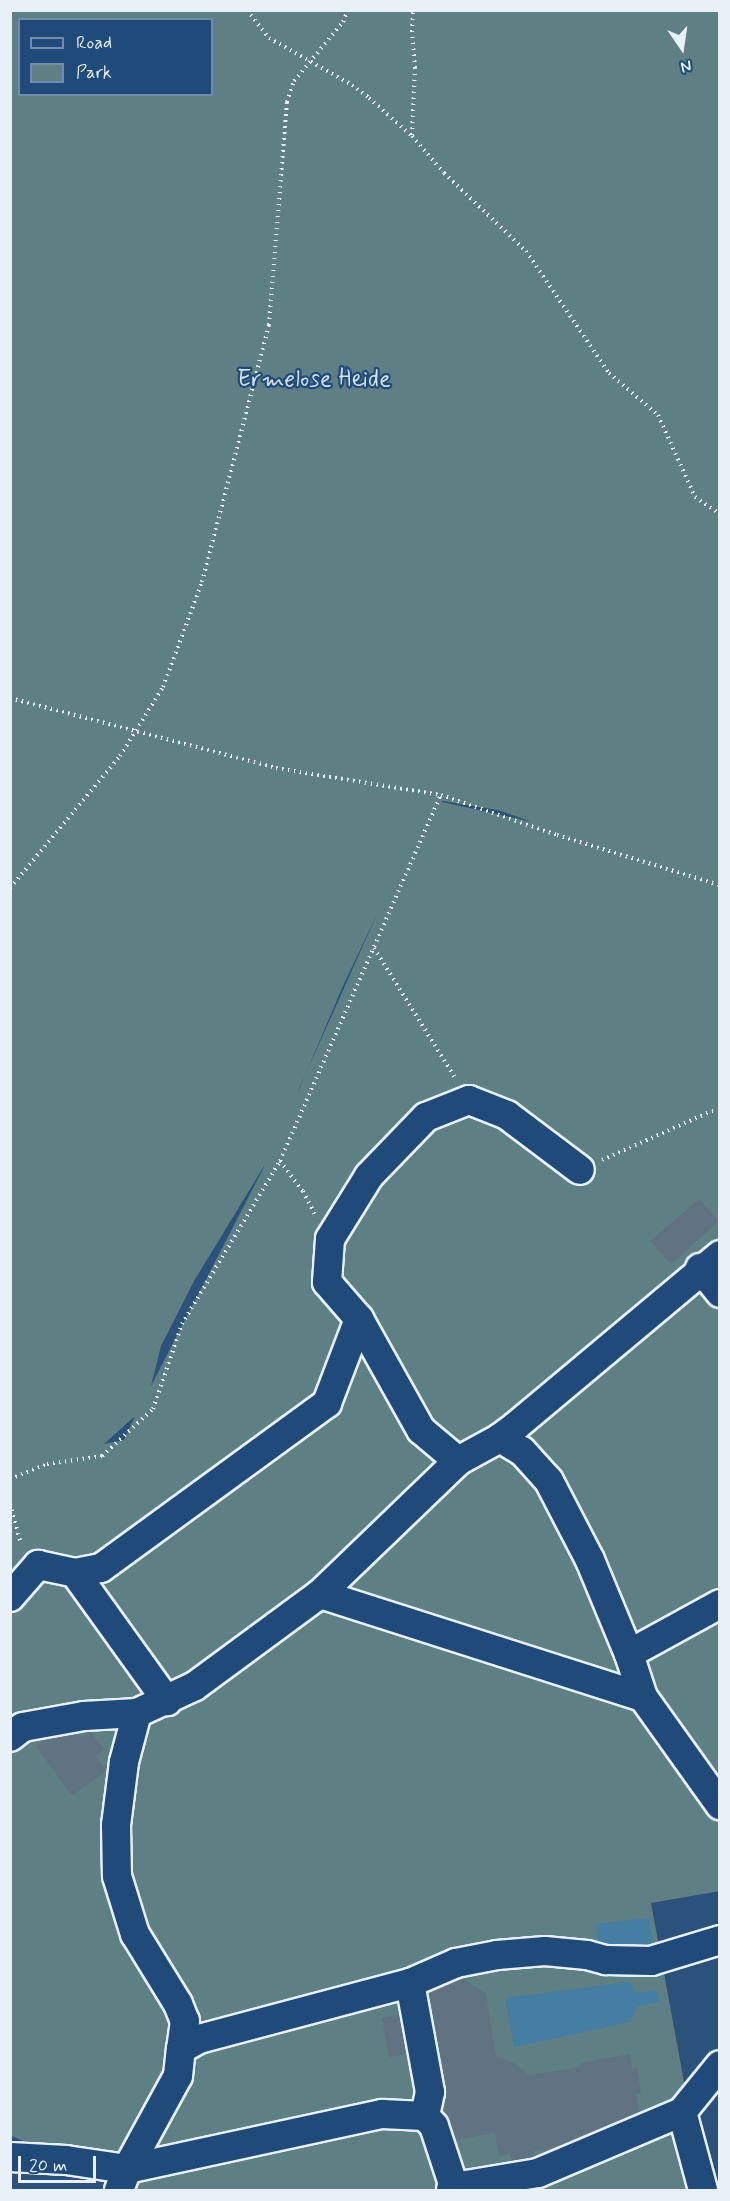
<!DOCTYPE html>
<style>
body{margin:0}
#map{position:relative;width:730px;height:2201px;overflow:hidden;background:#2c527b;font-family:Mynerve,sans-serif}
div>[style]{position:absolute}
.green>*{inset:0;background:#5e8084}
.water>*{inset:0;background:#467da2}
.building>*{inset:0;background:#607381}
.path>*{height:4px;margin-top:-2px;transform-origin:0;background:repeating-linear-gradient(90deg,#e8f1f8 0 1.5px,transparent 0 6px)}
.roads{filter:drop-shadow(2px 0 #e8f1f8) drop-shadow(-2px 0 #e8f1f8) drop-shadow(0 2px #e8f1f8) drop-shadow(0 -2px #e8f1f8)}
.minor>*{height:28px;margin:-14px;padding:0 14px;transform-origin:14px;border-radius:14px;background:#1f4a7a}
span{translate:-50% -50%;white-space:nowrap;text-align:center;line-height:1.15;-webkit-text-stroke:4.5px #1f4a7a;paint-order:stroke}
.park-label{font-size:24px;color:#d3e0e7}
.frame{position:absolute;inset:0;border:12px solid #e8f1f8;pointer-events:none}
.legend{position:absolute;left:18px;top:18px;width:195px;height:78px;box-sizing:border-box;background:#1f4a7a;border:2px solid #6f8dac;margin:0;padding:8px 10px;list-style:none;font-size:18px;color:#e8f1f8}
.legend li{display:flex;align-items:center;gap:12px;height:30px}
.legend b{width:30px;border:2px solid #6f8dac}
.north{position:absolute;left:652px;top:18px;width:60px;height:60px;-webkit-text-stroke:4px #1f4a7a;paint-order:stroke;rotate:167deg;font-size:16px;font-weight:700;line-height:24px;text-align:center;color:#e8f1f8}
.north::after{content:'';display:block;margin:auto;width:21px;height:27px;background:#e8f1f8;clip-path:polygon(50% 0,100% 100%,50% 72%,0 100%)}
.scale{position:absolute;left:18px;top:2156px;width:78px;height:27px;box-sizing:border-box;border:3px solid #e8f1f8;border-top:0;padding-left:8px;font-size:18px;line-height:21px;white-space:nowrap;color:#e8f1f8;-webkit-text-stroke:4px #1f4a7a;paint-order:stroke}
</style>
<div id="map">
<div class="green">
<i style="clip-path:polygon(evenodd,10px 11px,719px 11px,720px 1891px,651px 1903px,704px 2190px,129px 2190px,131px 2183px,11px 2136px,10px 11px,20px 20px,212px 20px,212px 94px,20px 94px,20px 20px,10px 11px,442px 801px,498px 810px,532px 822px,442px 802px,442px 801px,10px 11px,378px 912px,298px 1091px,298px 1092px,342px 988px,378px 912px,10px 11px,264px 1166px,264px 1167px,151px 1386px,161px 1346px,194px 1281px,264px 1166px,10px 11px,135px 1416px,124px 1440px,104px 1444px,135px 1416px)"></i>
</div>
<div class="water">
<i style="clip-path:polygon(649px 1918px,653px 1947px,600px 1954px,596px 1924px)"></i>
<i style="clip-path:polygon(629px 1982px,637px 1993px,657px 1990px,660px 2002px,638px 2006px,630px 2022px,514px 2047px,505px 1998px)"></i>
</div>
<div class="building">
<i style="clip-path:polygon(699px 1199px,719px 1221px,671px 1264px,650px 1241px)"></i>
<i style="clip-path:polygon(88px 1732px,91px 1732px,104px 1750px,96px 1756px,106px 1771px,72px 1796px,36px 1746px,44px 1740px,80px 1734px,82px 1737px)"></i>
<i style="clip-path:polygon(463px 1978px,486px 1994px,496px 2056px,514px 2063px,529px 2075px,580px 2067px,579px 2063px,630px 2054px,632px 2068px,637px 2067px,641px 2093px,636px 2093px,639px 2112px,558px 2147px,534px 2151px,533px 2157px,511px 2161px,510px 2154px,499px 2156px,495px 2133px,456px 2140px,445px 2113px,446px 2089px,429px 1993px)"></i>
<i style="clip-path:polygon(399px 2015px,406px 2054px,389px 2057px,382px 2018px)"></i>
</div>
<div class="path">
<i style="left:247px;top:10px;width:36px;rotate:52deg"></i>
<i style="left:269px;top:38px;width:95px;rotate:29.5deg"></i>
<i style="left:352px;top:85px;width:21px;rotate:37deg"></i>
<i style="left:369px;top:98px;width:57px;rotate:41.5deg"></i>
<i style="left:412px;top:136px;width:49px;rotate:49.1deg"></i>
<i style="left:444px;top:173px;width:113px;rotate:43.6deg"></i>
<i style="left:526px;top:251px;width:148px;rotate:55.8deg"></i>
<i style="left:609px;top:373px;width:65px;rotate:40.6deg"></i>
<i style="left:658px;top:415px;width:90px;rotate:65.7deg"></i>
<i style="left:695px;top:497px;width:30px;rotate:34deg"></i>
<i style="left:412px;top:135px;width:67px;rotate:-87.4deg"></i>
<i style="left:415px;top:68px;width:36px;rotate:-95deg"></i>
<i style="left:412px;top:32px;width:22px;rotate:-87deg"></i>
<i style="left:10px;top:698px;width:275px;rotate:14.7deg"></i>
<i style="left:276px;top:768px;width:167px;rotate:9.3deg"></i>
<i style="left:10px;top:888px;width:172px;rotate:-50.2deg"></i>
<i style="left:120px;top:756px;width:81px;rotate:-58.1deg"></i>
<i style="left:163px;top:687px;width:112px;rotate:-69.6deg"></i>
<i style="left:202px;top:582px;width:266px;rotate:-75.4deg"></i>
<i style="left:269px;top:325px;width:224px;rotate:-85.4deg"></i>
<i style="left:287px;top:102px;width:22px;rotate:-72deg"></i>
<i style="left:294px;top:81px;width:77px;rotate:-50.3deg"></i>
<i style="left:343px;top:22px;width:13px;rotate:-67deg"></i>
<i style="left:374px;top:948px;width:155px;rotate:58deg"></i>
<i style="left:602px;top:1160px;width:120px;rotate:-24deg"></i>
<i style="left:712px;top:1111px;width:8px"></i>
<i style="left:280px;top:1161px;width:38px;rotate:53deg"></i>
<i style="left:303px;top:1191px;width:27px;rotate:63deg"></i>
<i style="left:10px;top:1479px;width:40px;rotate:-22deg"></i>
<i style="left:47px;top:1464px;width:56px;rotate:-8.3deg"></i>
<i style="left:102px;top:1456px;width:69px;rotate:-42.7deg"></i>
<i style="left:153px;top:1409px;width:90px;rotate:-71.2deg"></i>
<i style="left:182px;top:1324px;width:190px;rotate:-59deg"></i>
<i style="left:280px;top:1161px;width:400px;rotate:-66.3deg"></i>
<i style="left:441px;top:795px;width:123px;rotate:19deg"></i>
<i style="left:557px;top:835px;width:170px;rotate:17.1deg"></i>
<i style="left:10px;top:1504px;width:41px;rotate:74.6deg"></i>
</div>
<div class="roads">
<div class="minor">
<i style="left:700px;top:1268px;width:32px;rotate:51deg"></i>
<i style="left:500px;top:1438px;width:26px;rotate:31deg"></i>
<i style="left:522px;top:1451px;width:40px;rotate:48deg"></i>
<i style="left:549px;top:1481px;width:89px;rotate:62.6deg"></i>
<i style="left:590px;top:1560px;width:102px;rotate:67.5deg"></i>
<i style="left:458px;top:1461px;width:48px;rotate:-140deg"></i>
<i style="left:421px;top:1430px;width:127px;rotate:-119.2deg"></i>
<i style="left:359px;top:1319px;width:49px;rotate:-130.9deg"></i>
<i style="left:327px;top:1282px;width:43px;rotate:-86deg"></i>
<i style="left:330px;top:1239px;width:74px;rotate:-58.2deg"></i>
<i style="left:369px;top:1176px;width:82px;rotate:-46deg"></i>
<i style="left:426px;top:1117px;width:46px;rotate:-21.6deg"></i>
<i style="left:469px;top:1100px;width:41px;rotate:21.5deg"></i>
<i style="left:507px;top:1115px;width:91px;rotate:37deg"></i>
<i style="left:75px;top:1573px;width:26px;rotate:-11deg"></i>
<i style="left:101px;top:1568px;width:280px;rotate:-36.1deg"></i>
<i style="left:327px;top:1403px;width:90px;rotate:-69.1deg"></i>
<i style="left:320px;top:1594px;width:339px;rotate:17.7deg"></i>
<i style="left:10px;top:1597px;width:43px;rotate:-48.8deg"></i>
<i style="left:38px;top:1565px;width:38px;rotate:12deg"></i>
<i style="left:75px;top:1573px;width:158px;rotate:54.3deg"></i>
<i style="left:720px;top:1604px;width:104px;rotate:151.2deg"></i>
<i style="left:629px;top:1654px;width:45px;rotate:72deg"></i>
<i style="left:643px;top:1697px;width:133px;rotate:54.5deg"></i>
<i style="left:137px;top:1713px;width:51px;rotate:104.9deg"></i>
<i style="left:124px;top:1762px;width:64px;rotate:97.2deg"></i>
<i style="left:116px;top:1825px;width:51px;rotate:88.9deg"></i>
<i style="left:117px;top:1876px;width:61px;rotate:72.8deg"></i>
<i style="left:135px;top:1934px;width:82px;rotate:58.4deg"></i>
<i style="left:178px;top:2004px;width:18px;rotate:68deg"></i>
<i style="left:185px;top:2021px;width:28px;rotate:98deg"></i>
<i style="left:10px;top:1737px;width:16px;rotate:-38deg"></i>
<i style="left:23px;top:1727px;width:62px;rotate:-10.2deg"></i>
<i style="left:84px;top:1716px;width:53px;rotate:-3.2deg"></i>
<i style="left:137px;top:1713px;width:64px;rotate:-25deg"></i>
<i style="left:195px;top:1686px;width:155px;rotate:-36.4deg"></i>
<i style="left:320px;top:1594px;width:192px;rotate:-43.9deg"></i>
<i style="left:458px;top:1461px;width:48px;rotate:-28.7deg"></i>
<i style="left:500px;top:1438px;width:21px;rotate:-37deg"></i>
<i style="left:517px;top:1425px;width:265px;rotate:-39.9deg"></i>
<i style="left:410px;top:1983px;width:111px;rotate:79.6deg"></i>
<i style="left:430px;top:2092px;width:25px;rotate:102deg"></i>
<i style="left:682px;top:2112px;width:81px;rotate:74.9deg"></i>
<i style="left:10px;top:2157px;width:56px;rotate:3.1deg"></i>
<i style="left:66px;top:2160px;width:62px;rotate:8.4deg"></i>
<i style="left:127px;top:2169px;width:261px;rotate:-12.2deg"></i>
<i style="left:382px;top:2114px;width:43px;rotate:2.7deg"></i>
<i style="left:425px;top:2116px;width:13px;rotate:48deg"></i>
<i style="left:434px;top:2126px;width:64px;rotate:71.8deg"></i>
<i style="left:119px;top:2190px;width:22px;rotate:-69deg"></i>
<i style="left:127px;top:2169px;width:106px;rotate:-61.3deg"></i>
<i style="left:178px;top:2076px;width:27px;rotate:-84deg"></i>
<i style="left:181px;top:2049px;width:21px;rotate:-29deg"></i>
<i style="left:199px;top:2039px;width:218px;rotate:-14.9deg"></i>
<i style="left:410px;top:1983px;width:50px;rotate:-23.5deg"></i>
<i style="left:456px;top:1963px;width:42px;rotate:-11deg"></i>
<i style="left:497px;top:1955px;width:48px;rotate:-4.8deg"></i>
<i style="left:545px;top:1951px;width:42px;rotate:5.4deg"></i>
<i style="left:587px;top:1955px;width:20px;rotate:15deg"></i>
<i style="left:606px;top:1960px;width:45px;rotate:1.3deg"></i>
<i style="left:651px;top:1961px;width:72px;rotate:-16.9deg"></i>
<i style="left:451px;top:2190px;width:4px;rotate:-45deg"></i>
<i style="left:454px;top:2187px;width:85px;rotate:-9.5deg"></i>
<i style="left:538px;top:2173px;width:156px;rotate:-23deg"></i>
<i style="left:682px;top:2112px;width:60px;rotate:-51deg"></i>
</div>
</div>
<div class="park-label">
<span style="left:314px;top:380px">Ermelose Heide</span>
</div>
<div class="frame"></div>
<ul class="legend">
<li><b style="height:8px;background:#1f4a7a"></b>Road</li>
<li><b style="height:16px;background:#5e8084"></b>Park</li>
</ul>
<div class="north">N</div>
<div class="scale">20 m</div>
</div>
